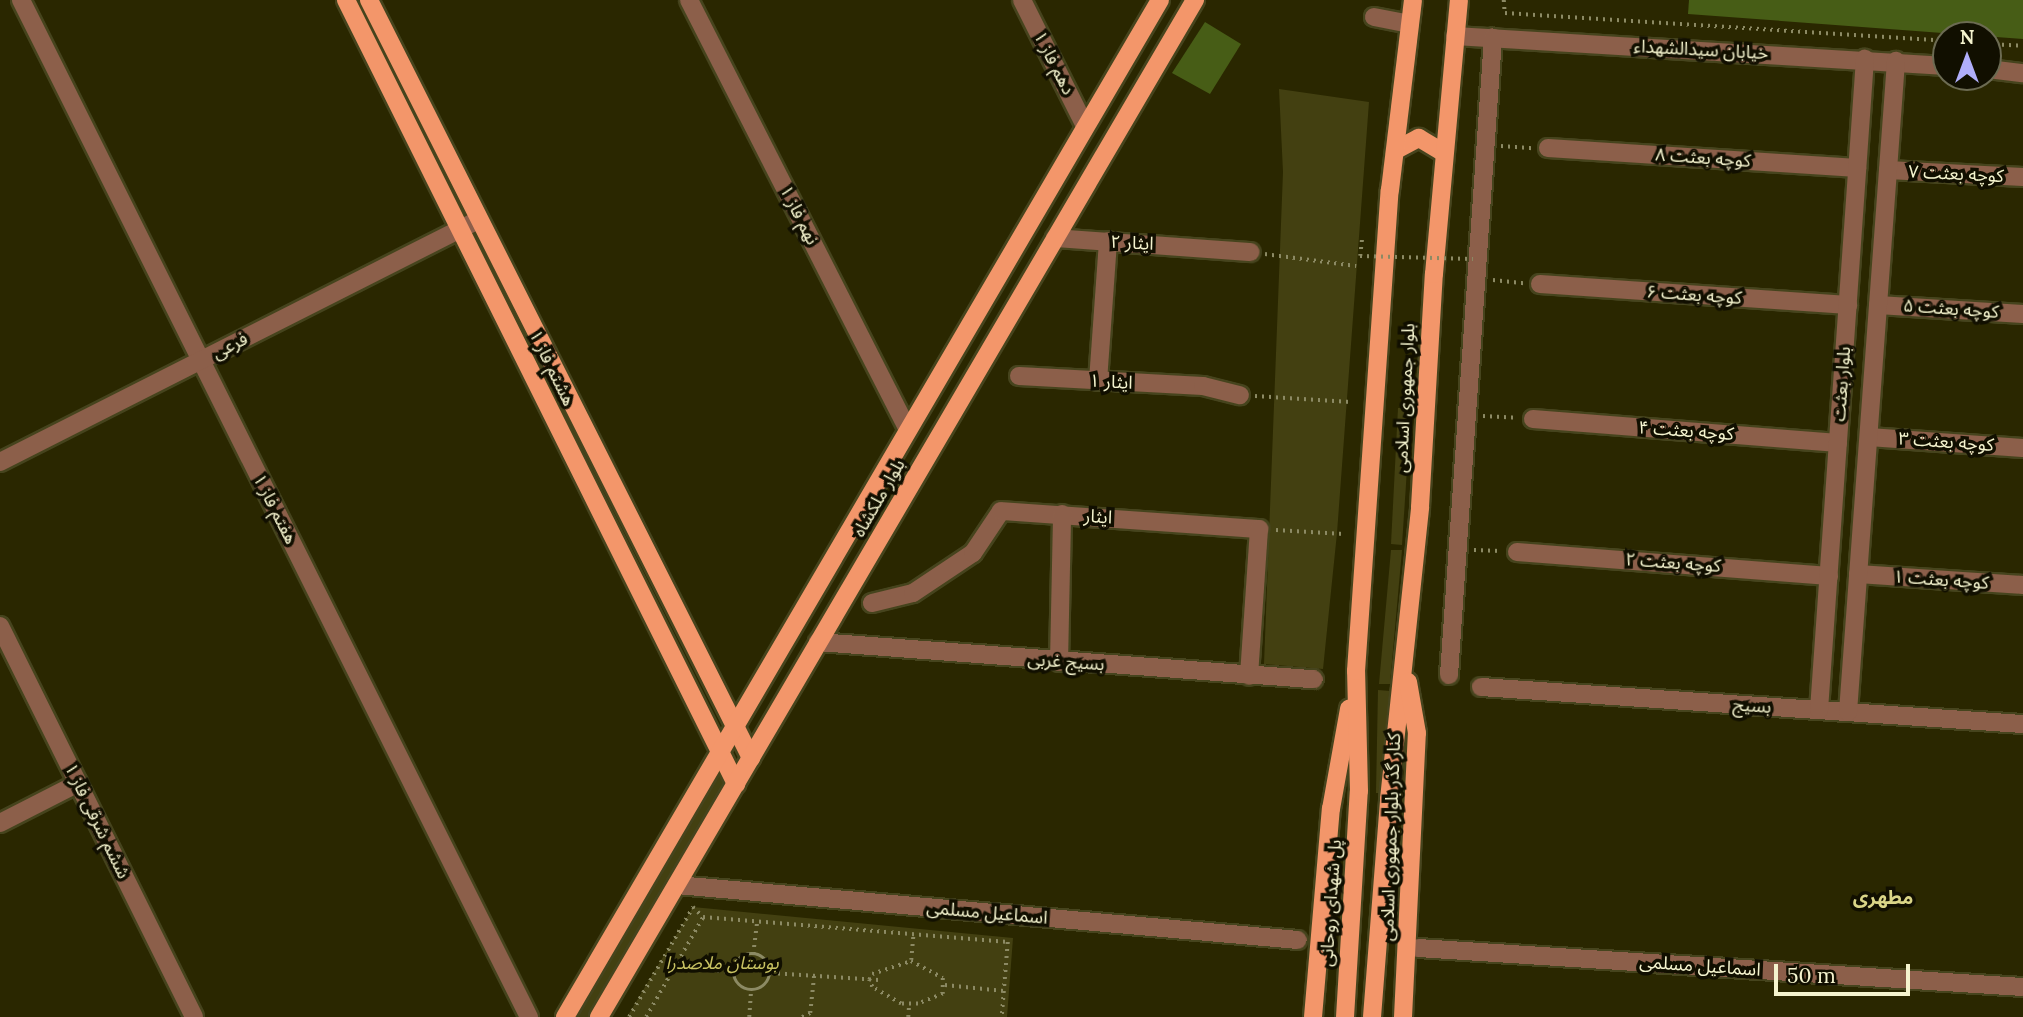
<!DOCTYPE html>
<meta charset="utf-8">
<style>
body{margin:0}
#map{position:relative;width:2023px;height:1017px;overflow:hidden;background:#2a2700;font-family:Lora,"Noto Sans Arabic",serif}
div>[style]{position:absolute}
.green>*{inset:0;background:#434011}
.building>*{inset:0;background:#475d16}
.path>*{height:3.5px;margin-top:-1.75px;transform-origin:0;background:repeating-linear-gradient(90deg,#8c8a64 0 2px,transparent 0 7px)}
.path>.ring{margin:-1.75px;padding:0;box-sizing:content-box;background:none;border:3.5px solid #8c8a64;border-radius:50%}
.roads{filter:drop-shadow(2px 0 #46441d) drop-shadow(-2px 0 #46441d) drop-shadow(0 2px #46441d) drop-shadow(0 -2px #46441d)}
.minor>*{height:18px;margin:-9px;padding:0 9px;transform-origin:9px;border-radius:9px;background:#8c5f4a}
.major>*{height:18px;margin:-9px;padding:0 9px;transform-origin:9px;border-radius:9px;background:#f3966a}
.path-bridge>*{height:3.5px;margin-top:-1.75px;transform-origin:0;background:repeating-linear-gradient(90deg,#8c8a64 0 2px,transparent 0 7px)}
span{translate:-50% -50%;white-space:nowrap;text-align:center;line-height:1.15;-webkit-text-stroke:7px #110f00;paint-order:stroke}
.street-label{font-size:18px;color:#f5f4ce}
.park-label{font-size:18px;color:#c9c362;font-style:italic}
.neighbourhood-label{font-size:19px;color:#dad587;font-weight:700}
.north{position:absolute;left:1932px;top:21px;width:70px;height:70px;box-sizing:border-box;background:#110f00;border:2px solid #6c6b52;border-radius:50%;rotate:0deg;font-size:19px;font-weight:700;line-height:28px;text-align:center;color:#f5f4ce}
.north::after{content:'';display:block;margin:auto;width:24px;height:32px;background:#b0aefa;clip-path:polygon(50% 0,100% 100%,50% 72%,0 100%)}
.scale{position:absolute;left:1774px;top:964px;width:136px;height:32px;box-sizing:border-box;border:4px solid #f5f4ce;border-top:0;padding-left:9px;font-size:21px;line-height:24px;white-space:nowrap;color:#f5f4ce;-webkit-text-stroke:5px #110f00;paint-order:stroke}
</style>
<div id="map">
<div class="green">
<i style="clip-path:polygon(1279px 89px,1369px 102px,1337px 533px,1323px 669px,1264px 664px,1283px 172px)"></i>
<i style="clip-path:polygon(1398px 408px,1411px 408px,1402px 545px,1391px 544px)"></i>
<i style="clip-path:polygon(1391px 550px,1402px 550px,1390px 684px,1379px 684px)"></i>
<i style="clip-path:polygon(1378px 690px,1390px 691px,1381px 793px,1376px 793px)"></i>
<i style="clip-path:polygon(718px 772px,725px 782px,593px 1017px,575px 1017px)"></i>
<i style="clip-path:polygon(693px 907px,1013px 938px,1007px 1017px,627px 1017px)"></i>
</div>
<div class="building">
<i style="clip-path:polygon(1689px 0,2023px 0,2023px 39px,1688px 14px)"></i>
<i style="clip-path:polygon(1205px 22px,1241px 44px,1210px 94px,1172px 73px)"></i>
</div>
<div class="path">
<i style="left:1504px;top:0;width:13px;rotate:86deg"></i>
<i style="left:1505px;top:13px;width:442px;rotate:3.6deg"></i>
<i style="left:1988px;top:44px;width:35px;rotate:3deg"></i>
<i style="left:1501px;top:146px;width:31px;rotate:4deg"></i>
<i style="left:1265px;top:254px;width:92px;rotate:7.5deg"></i>
<i style="left:1360px;top:256px;width:18px;rotate:-84deg"></i>
<i style="left:1493px;top:280px;width:31px;rotate:6deg"></i>
<i style="left:1255px;top:396px;width:96px;rotate:3.6deg"></i>
<i style="left:1483px;top:416px;width:34px;rotate:3deg"></i>
<i style="left:1276px;top:530px;width:68px;rotate:3.4deg"></i>
<i style="left:1474px;top:550px;width:27px;rotate:2deg"></i>
<i class="ring" style="left:734px;top:954px;width:32.5px;height:32.5px"></i>
<i style="left:753px;top:954px;width:32px;rotate:-83deg"></i>
<i style="left:911px;top:960px;width:25px;rotate:-85deg"></i>
<i style="left:911px;top:961px;width:36px;rotate:28deg"></i>
<i style="left:943px;top:978px;width:16px;rotate:90deg"></i>
<i style="left:943px;top:994px;width:27px;rotate:158deg"></i>
<i style="left:918px;top:1004px;width:17px;rotate:180deg"></i>
<i style="left:901px;top:1004px;width:34px;rotate:-150deg"></i>
<i style="left:872px;top:987px;width:8px;rotate:-113deg"></i>
<i style="left:869px;top:980px;width:7px;rotate:-63deg"></i>
<i style="left:872px;top:974px;width:41px;rotate:-18.4deg"></i>
<i style="left:675px;top:967px;width:59px;rotate:4.8deg"></i>
<i style="left:771px;top:973px;width:108px;rotate:3.7deg"></i>
<i style="left:945px;top:985px;width:59px;rotate:5.8deg"></i>
<i style="left:629px;top:1017px;width:127px;rotate:-59.8deg"></i>
<i style="left:693px;top:907px;width:14px;rotate:45deg"></i>
<i style="left:646px;top:1017px;width:115px;rotate:-60.3deg"></i>
<i style="left:703px;top:917px;width:306px;rotate:4.7deg"></i>
<i style="left:1008px;top:942px;width:75px;rotate:94.6deg"></i>
<i style="left:749px;top:1017px;width:27px;rotate:-86deg"></i>
<i style="left:802px;top:1017px;width:9px;rotate:-27deg"></i>
<i style="left:810px;top:1013px;width:37px;rotate:-84deg"></i>
<i style="left:908px;top:1017px;width:13px;rotate:-86deg"></i>
</div>
<div class="roads">
<div class="minor">
<i style="left:21px;top:0;width:1137px;rotate:63.46deg"></i>
<i style="left:689px;top:0;width:482px;rotate:63deg"></i>
<i style="left:1022px;top:0;width:141px;rotate:63.4deg"></i>
<i style="left:1374px;top:17px;width:36px;rotate:11deg"></i>
<i style="left:1455px;top:36px;width:492px;rotate:3.5deg"></i>
<i style="left:1988px;top:69px;width:35px;rotate:7deg"></i>
<i style="left:1548px;top:148px;width:310px;rotate:3.7deg"></i>
<i style="left:1888px;top:170px;width:135px;rotate:3deg"></i>
<i style="left:1055px;top:238px;width:196px;rotate:4.1deg"></i>
<i style="left:1540px;top:284px;width:309px;rotate:3.9deg"></i>
<i style="left:1878px;top:305px;width:145px;rotate:3.6deg"></i>
<i style="left:1019px;top:376px;width:184px;rotate:3.1deg"></i>
<i style="left:1203px;top:386px;width:38px;rotate:14deg"></i>
<i style="left:1098px;top:381px;width:140px;rotate:-85.9deg"></i>
<i style="left:1533px;top:419px;width:306px;rotate:4.5deg"></i>
<i style="left:1869px;top:437px;width:154px;rotate:4.1deg"></i>
<i style="left:0;top:462px;width:536px;rotate:-26.85deg"></i>
<i style="left:1517px;top:552px;width:313px;rotate:4.4deg"></i>
<i style="left:1858px;top:574px;width:165px;rotate:3.8deg"></i>
<i style="left:872px;top:603px;width:42px;rotate:-13.7deg"></i>
<i style="left:913px;top:593px;width:72px;rotate:-33.7deg"></i>
<i style="left:973px;top:553px;width:50px;rotate:-56.3deg"></i>
<i style="left:1001px;top:511px;width:259px;rotate:4deg"></i>
<i style="left:1259px;top:529px;width:147px;rotate:93.9deg"></i>
<i style="left:0;top:626px;width:436px;rotate:63.6deg"></i>
<i style="left:818px;top:642px;width:497px;rotate:4.3deg"></i>
<i style="left:1059px;top:662px;width:148px;rotate:-88.8deg"></i>
<i style="left:1449px;top:675px;width:639px;rotate:-86.05deg"></i>
<i style="left:1481px;top:687px;width:543px;rotate:3.91deg"></i>
<i style="left:1819px;top:710px;width:653px;rotate:-85.96deg"></i>
<i style="left:1848px;top:712px;width:653px;rotate:-85.78deg"></i>
<i style="left:0;top:823px;width:88px;rotate:-27.1deg"></i>
<i style="left:677px;top:885px;width:623px;rotate:5.06deg"></i>
<i style="left:1418px;top:948px;width:606px;rotate:3.69deg"></i>
</div>
<div class="major">
<i style="left:346px;top:0;width:876px;rotate:63.55deg"></i>
<i style="left:369px;top:0;width:849px;rotate:63.25deg"></i>
<i style="left:1396px;top:150px;width:26px;rotate:-28deg"></i>
<i style="left:1419px;top:138px;width:29px;rotate:31deg"></i>
<i style="left:565px;top:1017px;width:1178px;rotate:-59.67deg"></i>
<i style="left:599px;top:1017px;width:1179px;rotate:-59.63deg"></i>
<i style="left:1313px;top:1017px;width:209px;rotate:-85.1deg"></i>
<i style="left:1331px;top:809px;width:102px;rotate:-79.8deg"></i>
<i style="left:1345px;top:1017px;width:226px;rotate:-86.5deg"></i>
<i style="left:1359px;top:791px;width:120px;rotate:-91.4deg"></i>
<i style="left:1356px;top:671px;width:482px;rotate:-86deg"></i>
<i style="left:1390px;top:190px;width:191px;rotate:-83.1deg"></i>
<i style="left:1372px;top:1017px;width:219px;rotate:-85.5deg"></i>
<i style="left:1389px;top:799px;width:294px;rotate:-83.9deg"></i>
<i style="left:1420px;top:507px;width:233px;rotate:-86.6deg"></i>
<i style="left:1434px;top:274px;width:275px;rotate:-84.8deg"></i>
<i style="left:1403px;top:1017px;width:284px;rotate:-87.2deg"></i>
<i style="left:1417px;top:733px;width:52px;rotate:-100deg"></i>
</div>
</div>
<div class="path-bridge">
<i style="left:1360px;top:256px;width:113px;rotate:1.5deg"></i>
</div>
<div class="street-label">
<span style="left:1701px;top:50px;rotate:3deg">خیابان سیدالشهداء</span>
<span style="left:1054px;top:63px;rotate:63deg">دهم فاز ۱</span>
<span style="left:1703px;top:158px;rotate:4deg">کوچه بعثت ۸</span>
<span style="left:1956px;top:174px;rotate:3deg">کوچه بعثت ۷</span>
<span style="left:799px;top:215px;rotate:63deg">نهم فاز ۱</span>
<span style="left:1132px;top:243px;rotate:3deg">ایثار ۲</span>
<span style="left:1694px;top:295px;rotate:4deg">کوچه بعثت ۶</span>
<span style="left:1951px;top:309px;rotate:4deg">کوچه بعثت ۵</span>
<span style="left:230px;top:346px;rotate:-27deg">فرعی</span>
<span style="left:552px;top:368px;rotate:64deg">هشتم فاز ۱</span>
<span style="left:1111px;top:382px;rotate:3deg">ایثار ۱</span>
<span style="left:1842px;top:384px;rotate:-86deg">بلوار بعثت</span>
<span style="left:1405px;top:398px;rotate:-87deg">بلوار جمهوری اسلامی</span>
<span style="left:1686px;top:431px;rotate:4deg">کوچه بعثت ۴</span>
<span style="left:1946px;top:442px;rotate:4deg">کوچه بعثت ۳</span>
<span style="left:879px;top:498px;rotate:-60deg">بلوار ملکشاه</span>
<span style="left:275px;top:509px;rotate:63deg">هفتم فاز ۱</span>
<span style="left:1098px;top:517px;rotate:4deg">ایثار</span>
<span style="left:1673px;top:563px;rotate:4deg">کوچه بعثت ۲</span>
<span style="left:1941px;top:580px;rotate:4deg">کوچه بعثت ۱</span>
<span style="left:1066px;top:662px;rotate:4deg">بسیج غربی</span>
<span style="left:1752px;top:706px;rotate:4deg">بسیج</span>
<span style="left:97px;top:821px;rotate:64deg">ششم شرقی فاز ۱</span>
<span style="left:1391px;top:837px;rotate:-88deg">کنار گذر بلوار جمهوری اسلامی</span>
<span style="left:1331px;top:903px;rotate:-86deg">پل شهدای روحانی</span>
<span style="left:987px;top:913px;rotate:5deg">اسماعیل مسلمی</span>
<span style="left:1700px;top:966px;rotate:4deg">اسماعیل مسلمی</span>
</div>
<div class="park-label">
<span style="left:722px;top:963px">بوستان ملاصدرا</span>
</div>
<div class="neighbourhood-label">
<span style="left:1883px;top:898px">مطهری</span>
</div>
<div class="north">N</div>
<div class="scale">50 m</div>
</div>
